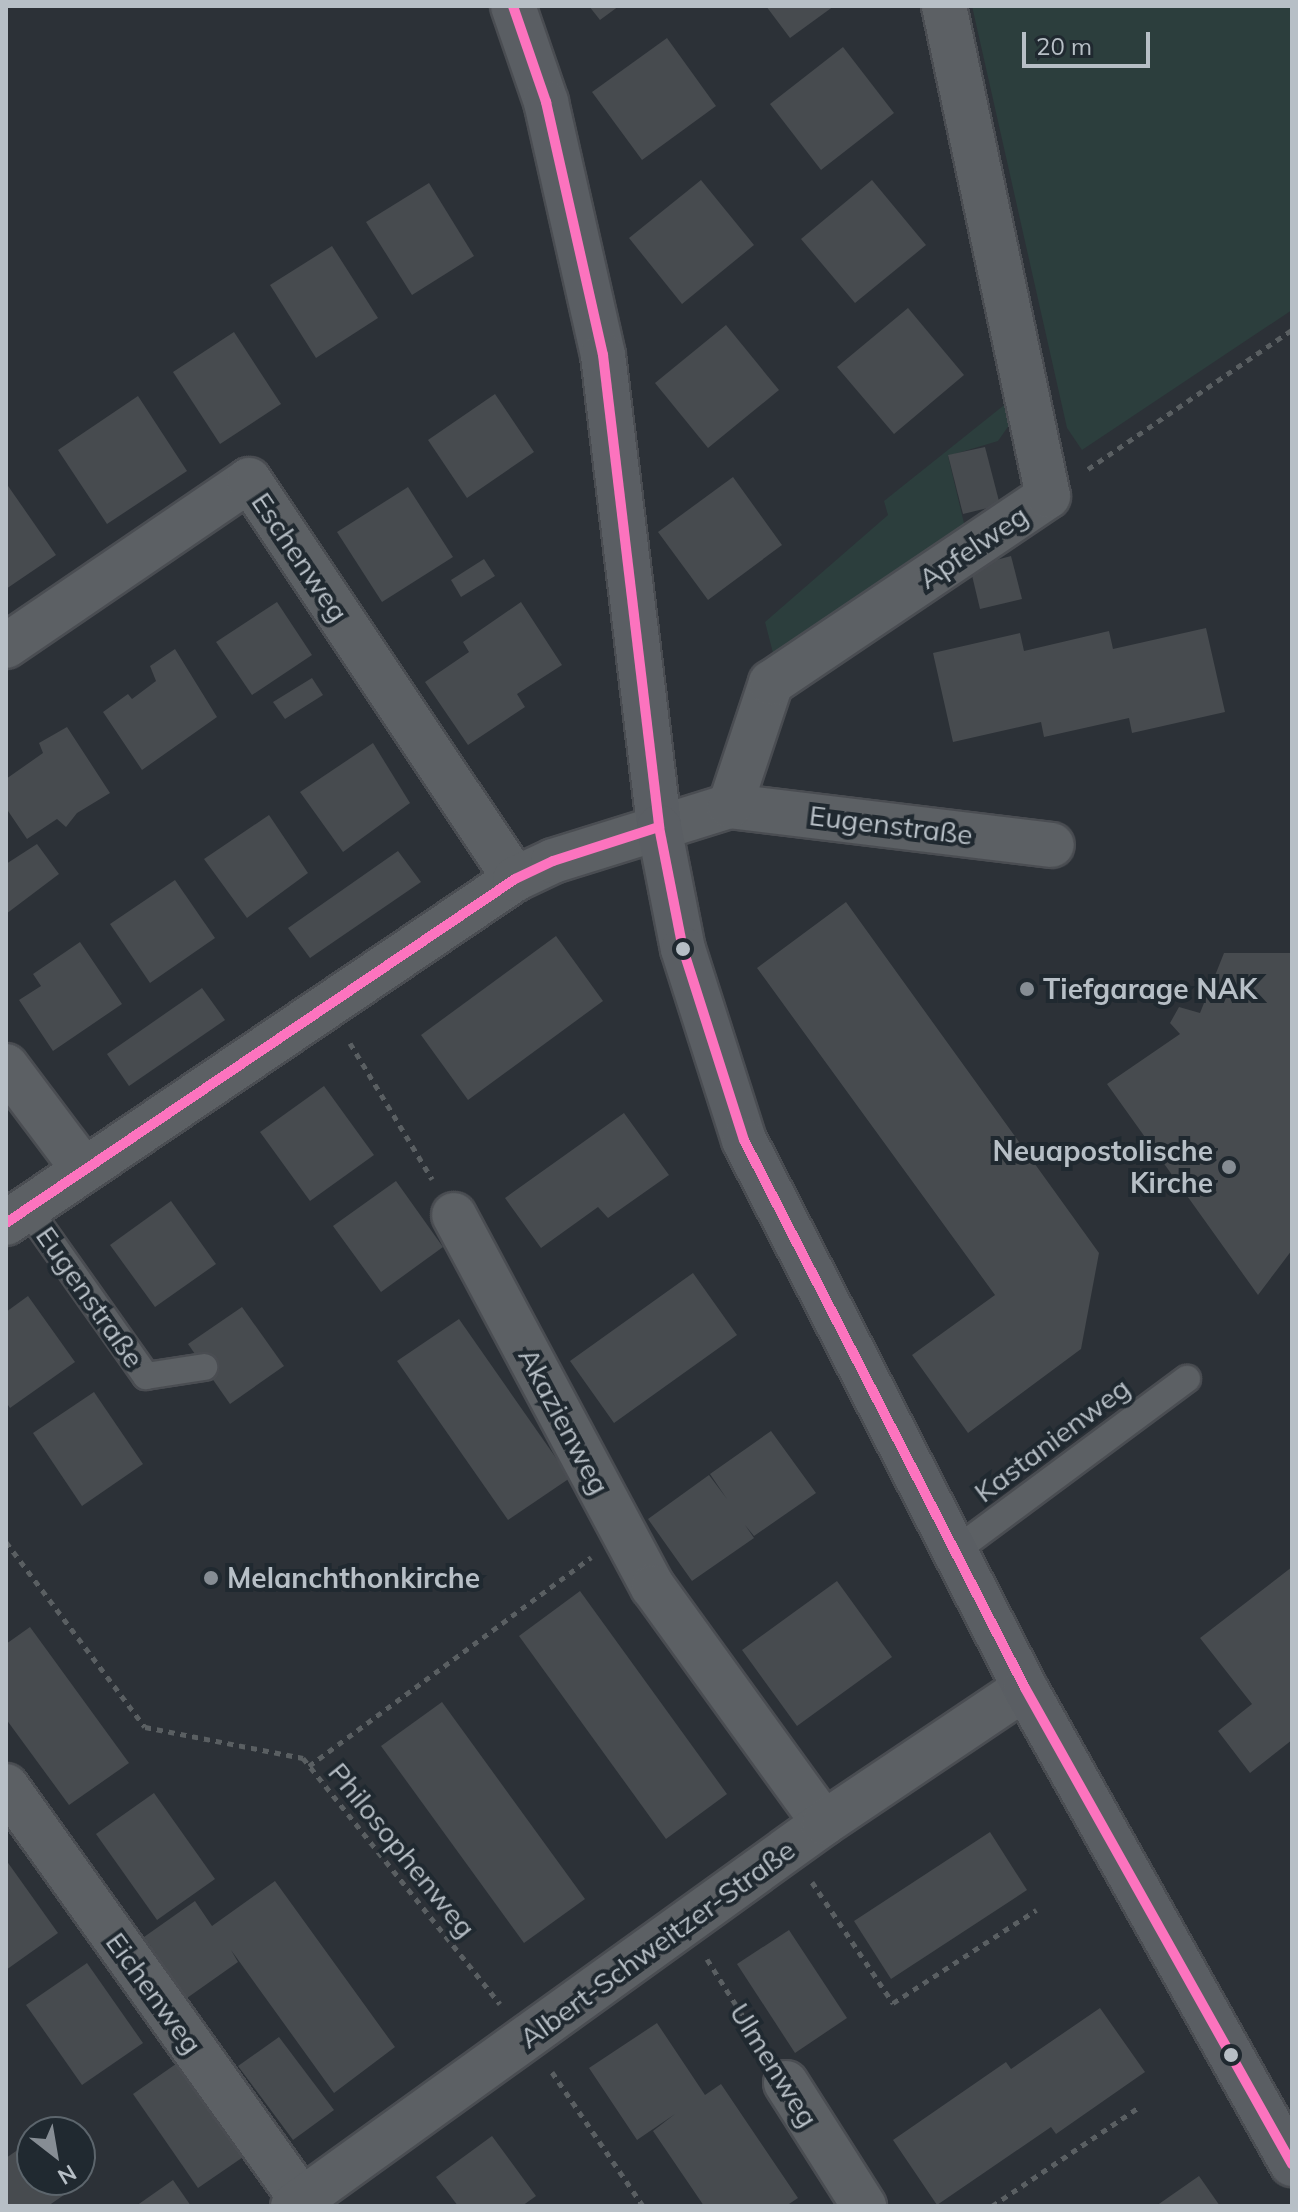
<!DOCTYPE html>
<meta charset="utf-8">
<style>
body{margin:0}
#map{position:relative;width:1298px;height:2212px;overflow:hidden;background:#2c3137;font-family:Mulish,sans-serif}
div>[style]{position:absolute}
.green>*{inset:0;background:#2c3e3d}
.building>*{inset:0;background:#474b4f}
.path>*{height:5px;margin-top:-2.5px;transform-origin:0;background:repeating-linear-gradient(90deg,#5a5f62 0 6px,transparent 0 12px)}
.roads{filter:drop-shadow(2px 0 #4a4d52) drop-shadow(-2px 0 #4a4d52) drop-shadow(0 2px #4a4d52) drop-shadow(0 -2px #4a4d52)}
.lane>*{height:26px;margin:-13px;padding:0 13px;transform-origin:13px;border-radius:13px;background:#5c6064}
.street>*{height:44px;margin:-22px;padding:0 22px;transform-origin:22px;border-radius:22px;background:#5c6064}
.secondary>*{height:44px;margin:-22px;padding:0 22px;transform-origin:22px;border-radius:22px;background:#5a5e63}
.bus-1>*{height:10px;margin:-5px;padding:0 5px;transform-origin:5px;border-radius:5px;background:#fc73be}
.dots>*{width:22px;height:22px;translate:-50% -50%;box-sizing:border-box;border:4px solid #202930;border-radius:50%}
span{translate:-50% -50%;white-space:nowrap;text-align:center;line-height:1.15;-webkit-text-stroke:8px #202930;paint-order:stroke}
.street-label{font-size:28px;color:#b7bfc6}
.poi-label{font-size:28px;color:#b7bfc6;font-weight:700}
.left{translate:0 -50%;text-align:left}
.right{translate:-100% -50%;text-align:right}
.frame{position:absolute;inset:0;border:8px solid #b7bfc6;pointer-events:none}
.north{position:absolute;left:16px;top:2116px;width:80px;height:80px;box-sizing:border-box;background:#202930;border:2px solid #5c656c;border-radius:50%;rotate:149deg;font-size:22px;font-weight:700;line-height:32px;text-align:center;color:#b7bfc6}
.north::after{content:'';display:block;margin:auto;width:28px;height:36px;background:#868d94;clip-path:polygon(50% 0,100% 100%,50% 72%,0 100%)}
.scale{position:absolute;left:1022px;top:32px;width:128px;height:36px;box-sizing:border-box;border:4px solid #b7bfc6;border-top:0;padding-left:10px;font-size:24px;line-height:28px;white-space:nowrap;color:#b7bfc6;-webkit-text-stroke:6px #202930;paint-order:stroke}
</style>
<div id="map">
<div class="green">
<i style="clip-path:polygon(972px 6px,1292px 6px,1292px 310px,1082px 450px,1067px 428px)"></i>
<i style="clip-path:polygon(1018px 394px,1017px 414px,998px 441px,948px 456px,968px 540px,780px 661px,773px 653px,765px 622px,888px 515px,884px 501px)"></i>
</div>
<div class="building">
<i style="clip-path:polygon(589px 6px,619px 6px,600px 20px)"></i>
<i style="clip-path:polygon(766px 6px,834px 6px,790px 38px)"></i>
<i style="clip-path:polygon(667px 38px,716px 106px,642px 160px,592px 92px)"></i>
<i style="clip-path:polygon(843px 47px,894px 113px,821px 170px,770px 104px)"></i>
<i style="clip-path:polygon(701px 180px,754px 245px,682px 304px,629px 238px)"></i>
<i style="clip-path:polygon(872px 180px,926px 245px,855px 303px,801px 239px)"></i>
<i style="clip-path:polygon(429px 183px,474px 256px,412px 295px,366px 222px)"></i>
<i style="clip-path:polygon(332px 246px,378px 318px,316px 358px,270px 285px)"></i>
<i style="clip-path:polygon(908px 308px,964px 375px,894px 434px,837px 367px)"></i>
<i style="clip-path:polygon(726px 325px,779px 390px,708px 448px,655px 383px)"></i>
<i style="clip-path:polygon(234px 332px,281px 404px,220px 444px,173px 372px)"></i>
<i style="clip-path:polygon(495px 394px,534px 452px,467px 498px,428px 440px)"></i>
<i style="clip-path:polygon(138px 396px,187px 471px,107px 524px,58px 450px)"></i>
<i style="clip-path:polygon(985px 447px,1000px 505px,963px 514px,948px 455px)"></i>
<i style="clip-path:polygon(733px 477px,782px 545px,708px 600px,658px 532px)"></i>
<i style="clip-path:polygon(6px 483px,56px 555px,6px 589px)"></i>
<i style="clip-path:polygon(408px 487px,453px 557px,382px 602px,337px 532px)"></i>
<i style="clip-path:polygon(1011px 556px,1022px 599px,980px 609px,970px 567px)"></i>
<i style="clip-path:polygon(484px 559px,495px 576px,461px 597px,451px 580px)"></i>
<i style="clip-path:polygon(277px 602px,312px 655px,252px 695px,216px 642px)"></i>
<i style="clip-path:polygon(521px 602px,562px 665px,517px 694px,525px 707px,468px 745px,425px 682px,469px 652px,463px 642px)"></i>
<i style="clip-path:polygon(1206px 628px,1225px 712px,1132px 733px,1129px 718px,1044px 737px,1041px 722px,953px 742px,933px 653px,1020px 633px,1024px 651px,1109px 631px,1113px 649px)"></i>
<i style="clip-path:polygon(175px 649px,217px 717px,142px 770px,103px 712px,128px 694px,132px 699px,156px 681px,150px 666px)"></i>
<i style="clip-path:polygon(312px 678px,323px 695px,285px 719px,273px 702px)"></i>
<i style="clip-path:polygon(67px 727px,110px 793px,77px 813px,66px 827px,57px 819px,27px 839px,6px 808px,6px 779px,43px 753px,39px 743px)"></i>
<i style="clip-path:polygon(373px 743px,410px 803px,343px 852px,300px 792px)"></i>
<i style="clip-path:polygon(269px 815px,308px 873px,247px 918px,204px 859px)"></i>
<i style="clip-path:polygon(37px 844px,59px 874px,6px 914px,6px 864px)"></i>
<i style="clip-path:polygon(398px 851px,421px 882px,310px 958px,288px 928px)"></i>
<i style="clip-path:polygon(175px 880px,215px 938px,150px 983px,110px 924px)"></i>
<i style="clip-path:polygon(846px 902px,1099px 1253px,1081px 1349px,968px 1433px,912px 1355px,995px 1295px,757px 968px)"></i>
<i style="clip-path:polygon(556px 936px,603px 1001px,468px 1100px,421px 1035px)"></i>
<i style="clip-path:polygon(80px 942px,122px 1004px,53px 1051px,19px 1000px,41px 986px,33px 974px)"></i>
<i style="clip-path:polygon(1224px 953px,1292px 953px,1292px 1250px,1258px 1295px,1107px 1084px,1180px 1034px,1170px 1023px,1179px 1007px,1200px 1013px)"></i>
<i style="clip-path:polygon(202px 988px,225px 1020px,129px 1086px,107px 1054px)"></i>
<i style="clip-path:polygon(324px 1086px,374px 1155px,310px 1201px,260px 1132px)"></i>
<i style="clip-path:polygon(624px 1113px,669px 1175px,608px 1218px,598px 1207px,541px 1248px,505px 1198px)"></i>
<i style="clip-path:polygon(396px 1181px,443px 1247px,381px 1292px,333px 1226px)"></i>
<i style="clip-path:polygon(171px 1201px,216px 1264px,155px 1307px,110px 1245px)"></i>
<i style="clip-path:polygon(693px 1273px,737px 1335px,614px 1423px,570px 1361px)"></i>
<i style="clip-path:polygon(28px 1296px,75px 1362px,10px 1408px,6px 1402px,6px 1312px)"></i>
<i style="clip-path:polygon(242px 1307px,284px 1366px,230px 1404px,188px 1344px)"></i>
<i style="clip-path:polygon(459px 1319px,570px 1478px,508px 1520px,397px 1361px)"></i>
<i style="clip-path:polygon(94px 1392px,143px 1464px,82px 1506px,33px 1433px)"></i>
<i style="clip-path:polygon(771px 1431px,816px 1493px,754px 1536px,745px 1525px,754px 1538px,692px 1581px,648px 1519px,709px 1475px,727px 1499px,710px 1474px)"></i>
<i style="clip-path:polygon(1292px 1567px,1292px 1740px,1250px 1773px,1218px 1731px,1252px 1704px,1200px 1638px)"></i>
<i style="clip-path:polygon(837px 1581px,892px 1657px,797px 1726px,742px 1650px)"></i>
<i style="clip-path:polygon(580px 1591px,727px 1794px,666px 1839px,519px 1636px)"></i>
<i style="clip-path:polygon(30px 1627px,129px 1763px,69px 1805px,6px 1719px,6px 1644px)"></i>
<i style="clip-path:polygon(442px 1702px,585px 1899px,524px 1943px,381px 1746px)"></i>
<i style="clip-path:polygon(154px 1793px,215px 1879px,157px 1920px,96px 1834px)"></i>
<i style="clip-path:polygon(990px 1832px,1027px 1890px,891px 1979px,854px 1921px)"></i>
<i style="clip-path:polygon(6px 1860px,58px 1933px,6px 1970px)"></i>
<i style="clip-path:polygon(275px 1881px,395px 2047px,334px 2093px,231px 1950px,238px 1962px,187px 1998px,144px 1937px,195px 1901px,212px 1926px)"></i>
<i style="clip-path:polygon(789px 1930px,847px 2018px,795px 2053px,737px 1964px)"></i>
<i style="clip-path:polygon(87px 1963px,143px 2043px,82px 2085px,26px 2005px)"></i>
<i style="clip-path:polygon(1100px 2008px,1145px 2072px,1056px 2134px,1051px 2127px,937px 2205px,893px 2140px,1006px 2062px,1011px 2069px)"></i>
<i style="clip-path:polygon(657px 2023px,705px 2095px,721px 2084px,798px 2198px,786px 2206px,704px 2206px,653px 2131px,675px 2114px,637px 2140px,589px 2068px)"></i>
<i style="clip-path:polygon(279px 2037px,334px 2110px,293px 2140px,238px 2066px)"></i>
<i style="clip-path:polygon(183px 2059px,249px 2153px,198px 2188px,133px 2094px)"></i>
<i style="clip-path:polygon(492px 2136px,536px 2196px,522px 2206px,458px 2206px,436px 2177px)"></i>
<i style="clip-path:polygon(32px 2140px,32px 2180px,80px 2180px,80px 2168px,87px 2179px,48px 2206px,6px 2206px,6px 2158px)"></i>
<i style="clip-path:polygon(1199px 2176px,1220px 2206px,1156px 2206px)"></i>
<i style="clip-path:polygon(173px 2180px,191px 2206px,136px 2206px)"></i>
</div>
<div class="path">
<i style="left:1088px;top:469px;width:247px;rotate:-34.3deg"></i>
<i style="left:350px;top:1043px;width:159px;rotate:58.9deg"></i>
<i style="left:6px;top:1542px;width:231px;rotate:53.1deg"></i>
<i style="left:145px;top:1727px;width:161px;rotate:11.1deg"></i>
<i style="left:303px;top:1758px;width:315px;rotate:51.3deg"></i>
<i style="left:309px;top:1766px;width:351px;rotate:-36.5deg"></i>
<i style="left:812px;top:1882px;width:146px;rotate:56.2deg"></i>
<i style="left:893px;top:2003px;width:171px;rotate:-33deg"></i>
<i style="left:707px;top:1959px;width:107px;rotate:57.7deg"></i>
<i style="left:552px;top:2072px;width:162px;rotate:55.8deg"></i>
<i style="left:992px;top:2206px;width:179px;rotate:-33.9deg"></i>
</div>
<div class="roads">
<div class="lane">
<i style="left:27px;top:1208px;width:206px;rotate:54.7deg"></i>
<i style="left:146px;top:1376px;width:59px;rotate:-8.8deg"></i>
<i style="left:955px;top:1551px;width:289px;rotate:-36.6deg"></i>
</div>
<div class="street">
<i style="left:6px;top:646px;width:294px;rotate:-34.3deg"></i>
<i style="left:249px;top:480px;width:480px;rotate:56.3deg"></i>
<i style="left:730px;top:806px;width:324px;rotate:6.9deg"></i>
<i style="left:6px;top:1066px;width:130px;rotate:53.1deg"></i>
<i style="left:454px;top:1215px;width:422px;rotate:61.9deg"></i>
<i style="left:653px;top:1587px;width:291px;rotate:54.1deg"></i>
<i style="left:6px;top:1223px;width:614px;rotate:-34.05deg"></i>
<i style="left:515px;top:879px;width:42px;rotate:-25.3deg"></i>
<i style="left:553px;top:861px;width:185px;rotate:-17.3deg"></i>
<i style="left:730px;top:806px;width:130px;rotate:-71.6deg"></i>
<i style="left:771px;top:683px;width:334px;rotate:-34deg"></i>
<i style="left:1048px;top:496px;width:501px;rotate:-101.98deg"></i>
<i style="left:6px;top:1786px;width:509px;rotate:54.44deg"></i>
<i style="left:786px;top:2083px;width:146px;rotate:57.6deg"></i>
<i style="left:293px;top:2206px;width:655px;rotate:-35.8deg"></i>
<i style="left:824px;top:1823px;width:242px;rotate:-33.9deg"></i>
</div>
<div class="secondary">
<i style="left:513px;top:6px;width:102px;rotate:71deg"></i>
<i style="left:546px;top:102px;width:259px;rotate:77.3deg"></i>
<i style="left:603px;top:355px;width:475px;rotate:83.2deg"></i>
<i style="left:659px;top:827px;width:124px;rotate:78.9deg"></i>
<i style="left:683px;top:949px;width:201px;rotate:72.3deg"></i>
<i style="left:744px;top:1140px;width:616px;rotate:62.85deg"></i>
<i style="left:1025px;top:1688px;width:546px;rotate:60.71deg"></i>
</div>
</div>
<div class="bus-1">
<i style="left:513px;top:6px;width:102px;rotate:71deg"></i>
<i style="left:546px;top:102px;width:259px;rotate:77.3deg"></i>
<i style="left:603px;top:355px;width:475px;rotate:83.2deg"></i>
<i style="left:659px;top:827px;width:124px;rotate:78.9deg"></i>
<i style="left:683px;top:949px;width:201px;rotate:72.3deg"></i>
<i style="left:744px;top:1140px;width:616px;rotate:62.85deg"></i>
<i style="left:1025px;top:1688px;width:546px;rotate:60.71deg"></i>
<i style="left:6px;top:1223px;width:614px;rotate:-34.05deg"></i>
<i style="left:515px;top:879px;width:42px;rotate:-25.3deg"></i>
<i style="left:553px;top:861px;width:111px;rotate:-17.8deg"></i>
</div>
<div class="dots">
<i style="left:683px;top:949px;background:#b7bfc6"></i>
<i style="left:1027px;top:989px;background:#868d94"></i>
<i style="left:1229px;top:1167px;background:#868d94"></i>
<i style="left:211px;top:1578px;background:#868d94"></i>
<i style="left:1231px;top:2055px;background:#b7bfc6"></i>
</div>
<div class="street-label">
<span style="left:973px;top:547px;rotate:-34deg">Apfelweg</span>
<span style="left:300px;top:557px;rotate:56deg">Eschenweg</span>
<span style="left:891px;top:825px;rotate:7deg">Eugenstraße</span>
<span style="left:90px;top:1297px;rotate:55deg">Eugenstraße</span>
<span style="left:564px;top:1421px;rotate:62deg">Akazienweg</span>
<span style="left:1052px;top:1440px;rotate:-37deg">Kastanienweg</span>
<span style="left:402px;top:1850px;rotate:51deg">Philosophenweg</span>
<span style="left:657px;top:1944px;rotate:-36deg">Albert-Schweitzer-Straße</span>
<span style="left:154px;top:1993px;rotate:54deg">Eichenweg</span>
<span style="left:774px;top:2065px;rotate:58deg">Ulmenweg</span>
</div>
<div class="poi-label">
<span class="left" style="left:1043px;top:989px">Tiefgarage NAK</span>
<span class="right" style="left:1213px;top:1167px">Neuapostolische<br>Kirche</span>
<span class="left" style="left:227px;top:1578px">Melanchthonkirche</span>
</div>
<div class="frame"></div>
<div class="north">N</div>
<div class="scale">20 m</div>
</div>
